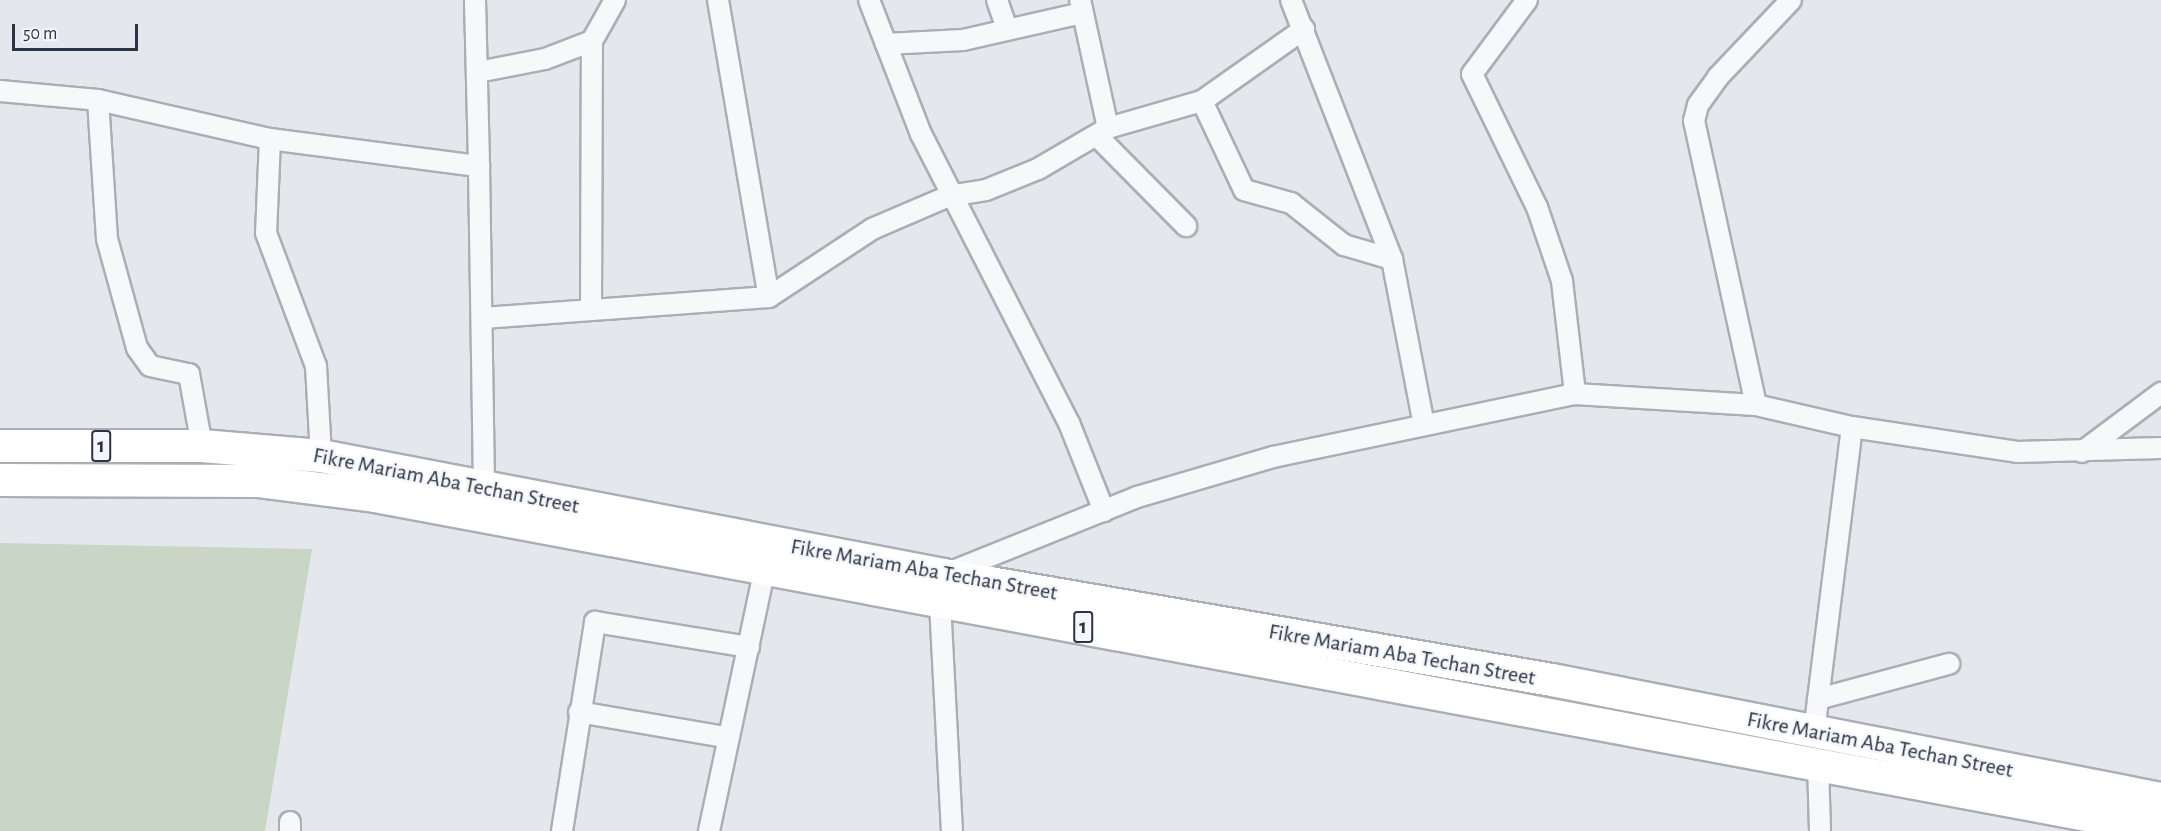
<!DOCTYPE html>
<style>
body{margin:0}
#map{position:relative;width:2161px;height:831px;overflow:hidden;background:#e4e7ec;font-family:"Alegreya Sans",sans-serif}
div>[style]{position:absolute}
.green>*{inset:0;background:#c9d6c5}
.roads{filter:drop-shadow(2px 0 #a9aeb7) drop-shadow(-2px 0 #a9aeb7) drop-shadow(0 2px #a9aeb7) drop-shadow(0 -2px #a9aeb7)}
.street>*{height:20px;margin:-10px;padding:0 10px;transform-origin:10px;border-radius:10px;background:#f7f8fa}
.primary>*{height:32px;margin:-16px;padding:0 16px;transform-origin:16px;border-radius:16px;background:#fff}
span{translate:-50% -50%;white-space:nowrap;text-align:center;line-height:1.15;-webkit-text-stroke:4.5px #f4f6f9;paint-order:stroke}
.shield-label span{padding:2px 4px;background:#f4f6f9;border:2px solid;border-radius:4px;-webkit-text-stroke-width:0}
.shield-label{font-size:21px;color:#2b3445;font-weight:700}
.street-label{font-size:22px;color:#2b3445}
.scale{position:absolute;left:12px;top:24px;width:126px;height:27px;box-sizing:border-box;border:3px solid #2b3445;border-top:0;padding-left:8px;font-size:18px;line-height:21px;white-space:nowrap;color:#2b3445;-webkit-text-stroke:4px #f4f6f9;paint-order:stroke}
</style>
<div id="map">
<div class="green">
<i style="clip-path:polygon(0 543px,312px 549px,265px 831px,0 831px)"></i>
</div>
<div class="roads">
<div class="street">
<i style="left:475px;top:0;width:166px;rotate:88.6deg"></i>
<i style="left:718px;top:0;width:301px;rotate:80.3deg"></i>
<i style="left:869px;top:0;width:144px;rotate:68.8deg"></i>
<i style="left:921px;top:134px;width:325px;rotate:62.9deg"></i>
<i style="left:1069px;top:423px;width:95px;rotate:68.3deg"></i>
<i style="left:997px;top:0;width:31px;rotate:71deg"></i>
<i style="left:1291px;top:0;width:278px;rotate:68.7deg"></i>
<i style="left:1392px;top:259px;width:169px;rotate:79.1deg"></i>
<i style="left:1527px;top:0;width:92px;rotate:126.6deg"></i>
<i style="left:1472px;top:74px;width:148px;rotate:64deg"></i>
<i style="left:1537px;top:207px;width:78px;rotate:71.3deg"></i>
<i style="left:1562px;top:281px;width:114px;rotate:83.4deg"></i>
<i style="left:886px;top:44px;width:77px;rotate:-3deg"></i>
<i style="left:963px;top:40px;width:122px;rotate:-12.8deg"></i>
<i style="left:478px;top:72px;width:68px;rotate:-11deg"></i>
<i style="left:545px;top:59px;width:50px;rotate:-21deg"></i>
<i style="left:592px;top:41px;width:47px;rotate:-60.7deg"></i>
<i style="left:0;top:91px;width:98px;rotate:5.2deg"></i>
<i style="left:98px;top:100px;width:176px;rotate:12.8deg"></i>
<i style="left:270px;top:139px;width:211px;rotate:7.4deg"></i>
<i style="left:479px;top:166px;width:319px;rotate:89.1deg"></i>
<i style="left:98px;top:100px;width:139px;rotate:86.3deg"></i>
<i style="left:107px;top:239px;width:113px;rotate:74.6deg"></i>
<i style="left:137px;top:348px;width:22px;rotate:54deg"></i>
<i style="left:150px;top:366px;width:40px;rotate:12deg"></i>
<i style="left:189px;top:374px;width:73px;rotate:79.8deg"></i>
<i style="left:1202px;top:101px;width:98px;rotate:64.7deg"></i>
<i style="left:1244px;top:190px;width:49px;rotate:15.5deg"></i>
<i style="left:1291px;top:203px;width:68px;rotate:38.4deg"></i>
<i style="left:1344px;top:245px;width:50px;rotate:16.3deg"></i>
<i style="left:1108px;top:128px;width:98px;rotate:-16deg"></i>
<i style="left:1202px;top:101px;width:125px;rotate:-35.2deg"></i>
<i style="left:1097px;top:136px;width:127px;rotate:45.3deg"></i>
<i style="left:270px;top:139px;width:94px;rotate:92.4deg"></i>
<i style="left:266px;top:233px;width:142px;rotate:69.4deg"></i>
<i style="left:316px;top:366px;width:90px;rotate:86.8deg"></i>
<i style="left:591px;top:309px;width:268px;rotate:-89.8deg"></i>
<i style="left:483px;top:318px;width:287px;rotate:-4.2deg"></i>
<i style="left:769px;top:297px;width:123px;rotate:-33.4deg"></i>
<i style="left:872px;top:229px;width:84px;rotate:-23.2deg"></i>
<i style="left:949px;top:196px;width:37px;rotate:-9deg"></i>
<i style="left:986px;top:190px;width:56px;rotate:-22deg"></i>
<i style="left:1038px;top:169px;width:81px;rotate:-30.4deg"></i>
<i style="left:1108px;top:128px;width:131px;rotate:-102.3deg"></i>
<i style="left:1756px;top:405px;width:291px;rotate:-102.3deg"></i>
<i style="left:1694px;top:121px;width:16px;rotate:-76deg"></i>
<i style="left:1698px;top:105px;width:34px;rotate:-54deg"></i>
<i style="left:1718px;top:77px;width:106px;rotate:-46.5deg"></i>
<i style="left:2082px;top:452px;width:99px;rotate:-36.8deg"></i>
<i style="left:948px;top:573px;width:204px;rotate:-21.9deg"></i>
<i style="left:1137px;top:497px;width:142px;rotate:-16.4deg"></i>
<i style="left:1273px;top:457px;width:309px;rotate:-11.8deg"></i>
<i style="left:1575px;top:394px;width:181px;rotate:3.5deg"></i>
<i style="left:1756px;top:405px;width:98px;rotate:12.9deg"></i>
<i style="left:1852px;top:427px;width:167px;rotate:8.6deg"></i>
<i style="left:2017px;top:452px;width:144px;rotate:-1.6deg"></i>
<i style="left:940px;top:603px;width:228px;rotate:87deg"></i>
<i style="left:1818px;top:699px;width:136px;rotate:-15deg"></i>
<i style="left:579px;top:712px;width:149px;rotate:9.7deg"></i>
<i style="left:1814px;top:732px;width:307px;rotate:-82.9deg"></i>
<i style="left:1818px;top:763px;width:68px;rotate:88.3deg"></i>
<i style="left:290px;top:831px;width:9px;rotate:-90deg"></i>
<i style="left:562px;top:831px;width:212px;rotate:-81deg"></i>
<i style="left:595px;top:622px;width:156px;rotate:9.2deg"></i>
<i style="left:709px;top:831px;width:269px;rotate:-78deg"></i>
</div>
<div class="primary">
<i style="left:0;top:446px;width:202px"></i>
<i style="left:202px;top:446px;width:119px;rotate:4.8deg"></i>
<i style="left:321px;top:456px;width:634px;rotate:10.81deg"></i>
<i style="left:944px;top:575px;width:617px;rotate:9.8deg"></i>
<i style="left:1552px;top:680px;width:621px;rotate:11.06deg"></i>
<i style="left:0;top:480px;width:257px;rotate:0.2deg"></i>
<i style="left:257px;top:481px;width:119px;rotate:7.2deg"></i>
<i style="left:375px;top:496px;width:1817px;rotate:10.56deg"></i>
</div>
</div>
<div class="shield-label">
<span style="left:101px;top:446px">1</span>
<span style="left:1083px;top:627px">1</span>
</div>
<div class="street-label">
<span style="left:446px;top:481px;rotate:11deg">Fikre Mariam Aba Techan Street</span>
<span style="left:924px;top:570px;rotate:10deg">Fikre Mariam Aba Techan Street</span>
<span style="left:1402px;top:655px;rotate:10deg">Fikre Mariam Aba Techan Street</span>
<span style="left:1880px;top:745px;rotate:11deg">Fikre Mariam Aba Techan Street</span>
</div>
<div class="scale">50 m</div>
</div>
